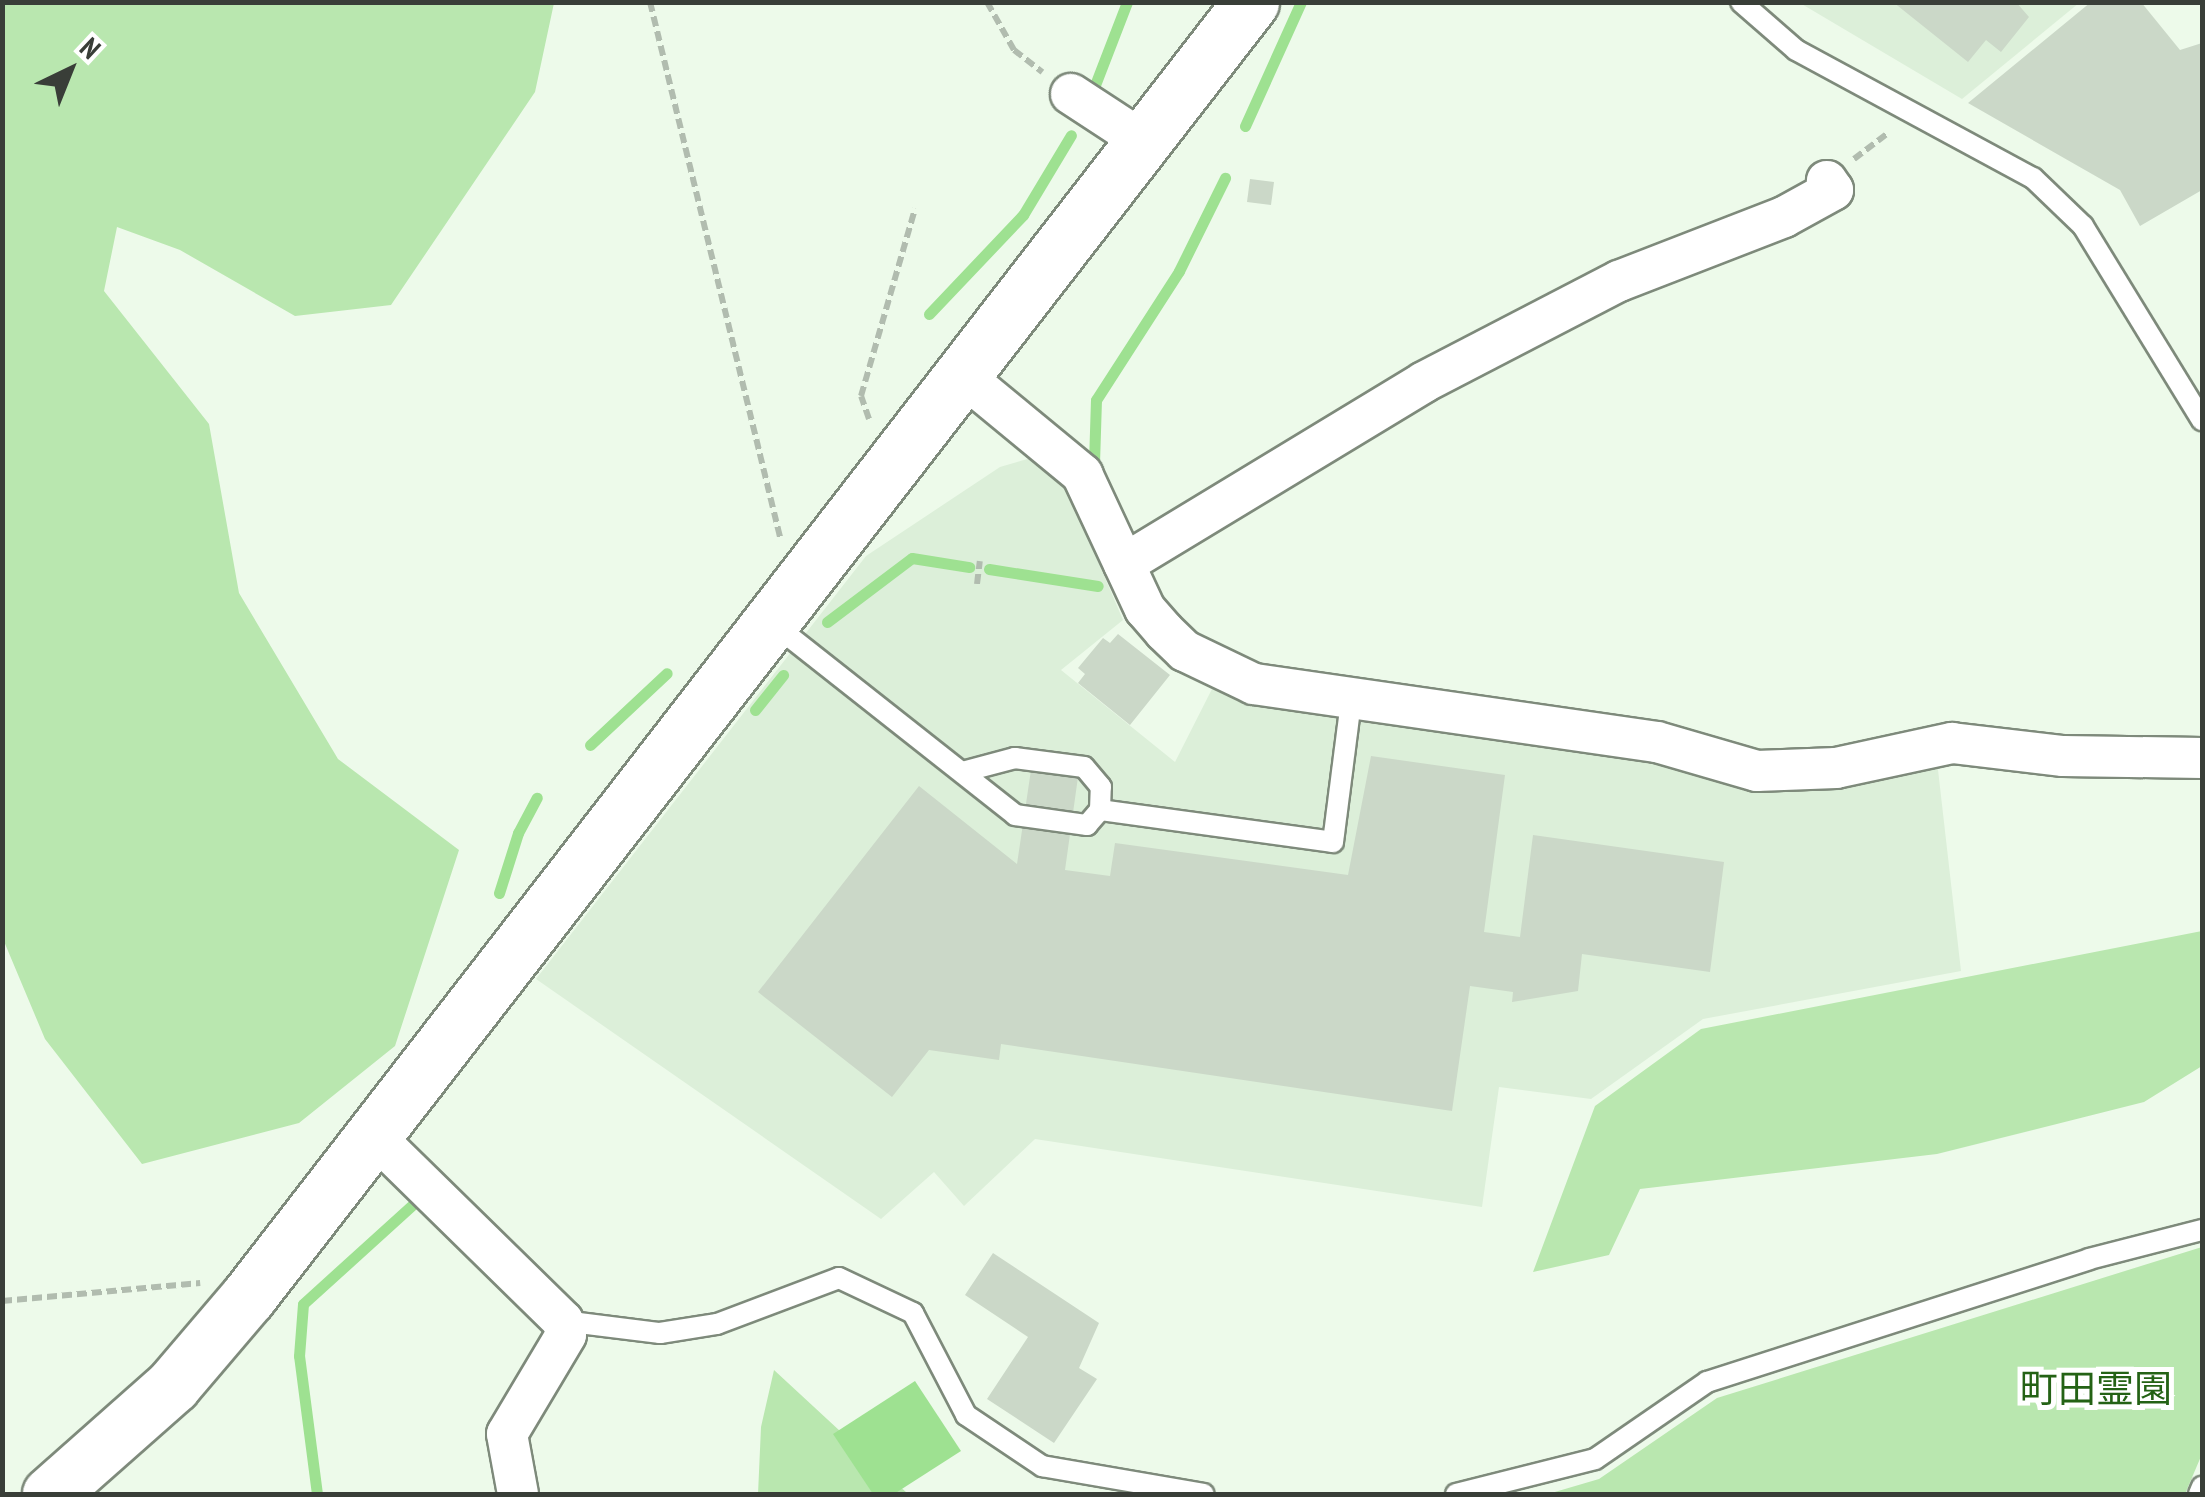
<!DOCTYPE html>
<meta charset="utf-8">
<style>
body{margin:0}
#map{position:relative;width:2205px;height:1497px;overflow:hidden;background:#edfaea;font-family:"PT Sans Narrow","Noto Sans JP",sans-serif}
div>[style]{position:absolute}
.built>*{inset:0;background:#dcefd9}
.green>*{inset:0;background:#b9e7af}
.water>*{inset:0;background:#9ee191}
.stream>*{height:11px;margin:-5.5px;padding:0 5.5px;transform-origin:5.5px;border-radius:5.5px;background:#9ee191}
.building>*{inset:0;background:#cbd8c8}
.path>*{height:6px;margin-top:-3px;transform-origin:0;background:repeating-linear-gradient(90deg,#b1bcaf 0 10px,transparent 0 15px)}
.roads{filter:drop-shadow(2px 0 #7e8a7b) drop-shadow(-2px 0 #7e8a7b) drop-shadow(0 2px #7e8a7b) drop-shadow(0 -2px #7e8a7b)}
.lane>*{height:20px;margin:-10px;padding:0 10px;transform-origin:10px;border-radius:10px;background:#fff}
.street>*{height:40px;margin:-20px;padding:0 20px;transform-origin:20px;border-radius:20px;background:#fff}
.secondary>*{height:55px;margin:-27.5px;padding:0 27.5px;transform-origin:27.5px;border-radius:27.5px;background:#fff}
span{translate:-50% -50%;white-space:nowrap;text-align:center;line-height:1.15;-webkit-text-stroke:10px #fff;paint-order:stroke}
.park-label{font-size:38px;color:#246215}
.frame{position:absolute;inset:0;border:5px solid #393e38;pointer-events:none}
.north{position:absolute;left:20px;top:20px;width:100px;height:100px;-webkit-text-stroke:8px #fff;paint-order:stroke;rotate:43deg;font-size:28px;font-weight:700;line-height:40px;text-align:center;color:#393e38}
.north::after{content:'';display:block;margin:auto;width:35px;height:45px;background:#393e38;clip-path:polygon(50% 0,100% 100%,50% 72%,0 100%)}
</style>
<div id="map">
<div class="built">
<i style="clip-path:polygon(1800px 3px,2079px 3px,1962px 99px)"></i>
<i style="clip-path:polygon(1031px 458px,1066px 486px,1123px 620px,1061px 670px,1175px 762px,1213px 687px,1289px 710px,1655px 760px,1768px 792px,1871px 780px,1937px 761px,1961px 971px,1703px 1019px,1591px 1099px,1499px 1087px,1482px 1207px,1035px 1139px,964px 1206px,934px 1172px,881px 1219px,536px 979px,866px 556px,1000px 467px)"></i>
</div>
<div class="green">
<i style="clip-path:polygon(2px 3px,554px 3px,535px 92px,391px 305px,295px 316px,180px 250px,117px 227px,104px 291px,209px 424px,239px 593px,338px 759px,459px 850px,395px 1046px,299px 1123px,142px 1164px,45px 1039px,3px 939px)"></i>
<i style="clip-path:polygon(2202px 931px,2202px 1066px,2144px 1102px,1937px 1154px,1640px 1189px,1609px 1255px,1533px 1272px,1595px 1106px,1701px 1029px)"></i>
<i style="clip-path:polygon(2202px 1247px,2202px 1454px,2185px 1494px,1548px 1494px,1599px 1479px,1717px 1398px)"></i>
<i style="clip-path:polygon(774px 1370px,907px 1493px,946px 1494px,758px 1494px,761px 1427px)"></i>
</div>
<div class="water">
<i style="clip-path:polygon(915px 1381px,961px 1451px,894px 1494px,873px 1494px,833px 1434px)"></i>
</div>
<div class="stream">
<i style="left:1095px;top:85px;width:89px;rotate:-68.9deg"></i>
<i style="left:1245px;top:126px;width:136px;rotate:-65.7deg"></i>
<i style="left:929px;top:314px;width:137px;rotate:-46.5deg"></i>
<i style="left:1023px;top:215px;width:93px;rotate:-59deg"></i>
<i style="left:1094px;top:463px;width:63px;rotate:-88.2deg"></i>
<i style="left:1096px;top:400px;width:153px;rotate:-57.2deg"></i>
<i style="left:1179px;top:271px;width:104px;rotate:-63.7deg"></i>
<i style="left:989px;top:569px;width:110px;rotate:8.9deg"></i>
<i style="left:827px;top:622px;width:106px;rotate:-37deg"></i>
<i style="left:912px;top:558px;width:58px;rotate:9deg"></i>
<i style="left:755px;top:710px;width:45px;rotate:-51.3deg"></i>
<i style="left:590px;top:745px;width:105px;rotate:-43.1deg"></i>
<i style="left:499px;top:893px;width:63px;rotate:-72.4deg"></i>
<i style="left:518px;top:833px;width:40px;rotate:-62deg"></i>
<i style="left:317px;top:1494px;width:139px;rotate:-97.4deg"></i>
<i style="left:299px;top:1356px;width:52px;rotate:-85.6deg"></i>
<i style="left:303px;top:1304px;width:156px;rotate:-42.2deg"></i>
</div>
<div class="building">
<i style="clip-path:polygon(1893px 2px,2016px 2px,2029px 17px,2001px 52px,1986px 40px,1968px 62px)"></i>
<i style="clip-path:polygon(2091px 2px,2141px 2px,2180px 50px,2202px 43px,2202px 190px,2140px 226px,2120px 190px,1968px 103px)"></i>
<i style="clip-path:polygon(1250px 179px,1274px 182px,1271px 205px,1247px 202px)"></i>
<i style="clip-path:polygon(1118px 634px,1170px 675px,1130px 725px,1078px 683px,1085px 674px,1078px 668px,1103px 638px,1110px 643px)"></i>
<i style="clip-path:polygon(1371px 756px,1505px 775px,1484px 932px,1520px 937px,1533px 835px,1724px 862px,1710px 972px,1582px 954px,1578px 991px,1512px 1002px,1513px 992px,1470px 986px,1452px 1111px,1001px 1044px,999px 1060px,929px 1050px,892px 1097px,758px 992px,919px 786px,1017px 864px,1031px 770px,1078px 777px,1065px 870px,1110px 876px,1115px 843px,1348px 875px)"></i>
<i style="clip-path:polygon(993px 1253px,1099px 1323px,1079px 1368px,1097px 1379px,1054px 1443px,987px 1399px,1028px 1337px,965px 1295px)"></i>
</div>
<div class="path">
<i style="left:650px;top:2px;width:551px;rotate:76.34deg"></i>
<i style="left:987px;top:2px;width:55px;rotate:60.6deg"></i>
<i style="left:1014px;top:50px;width:36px;rotate:38deg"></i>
<i style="left:1854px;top:159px;width:43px;rotate:-37.4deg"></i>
<i style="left:869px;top:419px;width:24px;rotate:-109deg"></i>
<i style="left:861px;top:396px;width:195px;rotate:-73.9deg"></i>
<i style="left:977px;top:584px;width:23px;rotate:-83deg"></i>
<i style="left:2px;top:1301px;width:199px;rotate:-5.2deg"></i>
</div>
<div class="roads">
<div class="lane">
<i style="left:1741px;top:2px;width:73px;rotate:41.1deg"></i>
<i style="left:1796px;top:50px;width:269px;rotate:28.4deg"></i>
<i style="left:2033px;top:178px;width:69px;rotate:43.8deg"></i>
<i style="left:2083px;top:226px;width:228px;rotate:58.5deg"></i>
<i style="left:771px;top:622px;width:311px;rotate:38.3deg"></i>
<i style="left:1015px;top:815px;width:73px;rotate:7.9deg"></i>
<i style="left:1087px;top:825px;width:20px;rotate:-49deg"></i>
<i style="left:1100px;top:810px;width:23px;rotate:-88deg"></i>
<i style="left:1101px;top:787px;width:26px;rotate:-130deg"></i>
<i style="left:1084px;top:767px;width:70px;rotate:-172.6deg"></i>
<i style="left:1015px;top:758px;width:55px;rotate:165.2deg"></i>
<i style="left:1100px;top:810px;width:235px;rotate:7.8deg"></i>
<i style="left:1333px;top:842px;width:142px;rotate:-82.7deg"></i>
<i style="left:563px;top:1321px;width:98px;rotate:7.1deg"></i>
<i style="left:660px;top:1333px;width:58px;rotate:-9deg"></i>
<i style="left:717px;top:1324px;width:130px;rotate:-20.7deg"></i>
<i style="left:839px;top:1278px;width:82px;rotate:25.3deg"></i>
<i style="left:913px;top:1313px;width:115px;rotate:62.5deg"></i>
<i style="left:966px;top:1415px;width:92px;rotate:33.9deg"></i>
<i style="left:1042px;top:1466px;width:164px;rotate:9.8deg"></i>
<i style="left:1456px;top:1494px;width:143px;rotate:-14.1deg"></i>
<i style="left:1595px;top:1459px;width:136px;rotate:-34.5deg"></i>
<i style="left:1707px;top:1382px;width:401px;rotate:-17.8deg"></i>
<i style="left:2089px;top:1259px;width:117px;rotate:-14.4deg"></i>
<i style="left:2199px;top:1494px;width:8px;rotate:-67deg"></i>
</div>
<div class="street">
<i style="left:1071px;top:94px;width:86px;rotate:33.1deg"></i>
<i style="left:962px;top:375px;width:156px;rotate:39.5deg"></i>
<i style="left:1082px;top:474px;width:149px;rotate:65deg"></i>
<i style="left:1145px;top:609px;width:29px;rotate:49deg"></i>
<i style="left:1164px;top:631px;width:29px;rotate:44deg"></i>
<i style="left:1185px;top:651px;width:76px;rotate:25.6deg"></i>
<i style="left:1254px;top:684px;width:407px;rotate:8.2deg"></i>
<i style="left:1657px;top:742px;width:104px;rotate:16.2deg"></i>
<i style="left:1757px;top:771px;width:79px;rotate:-2.2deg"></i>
<i style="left:1836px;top:768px;width:119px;rotate:-12.2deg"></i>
<i style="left:1952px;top:743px;width:112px;rotate:6.7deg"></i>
<i style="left:2063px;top:756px;width:139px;rotate:0.8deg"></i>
<i style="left:1124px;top:564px;width:351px;rotate:-31.2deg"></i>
<i style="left:1424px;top:382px;width:220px;rotate:-27.4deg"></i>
<i style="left:1619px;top:281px;width:177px;rotate:-21.2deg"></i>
<i style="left:1784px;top:217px;width:56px;rotate:-28.9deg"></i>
<i style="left:1833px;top:190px;width:11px;rotate:-124deg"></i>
<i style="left:373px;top:1135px;width:266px;rotate:44.4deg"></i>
<i style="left:563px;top:1321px;width:14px;rotate:78deg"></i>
<i style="left:566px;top:1335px;width:115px;rotate:120.8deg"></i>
<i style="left:507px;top:1434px;width:61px;rotate:79.6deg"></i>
</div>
<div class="secondary">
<i style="left:50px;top:1494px;width:164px;rotate:-41.5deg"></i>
<i style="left:173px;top:1385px;width:116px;rotate:-49.6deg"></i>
<i style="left:248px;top:1297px;width:1638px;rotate:-52.24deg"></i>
</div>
</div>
<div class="park-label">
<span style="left:2096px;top:1388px">町田霊園</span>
</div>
<div class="frame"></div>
<div class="north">N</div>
</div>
